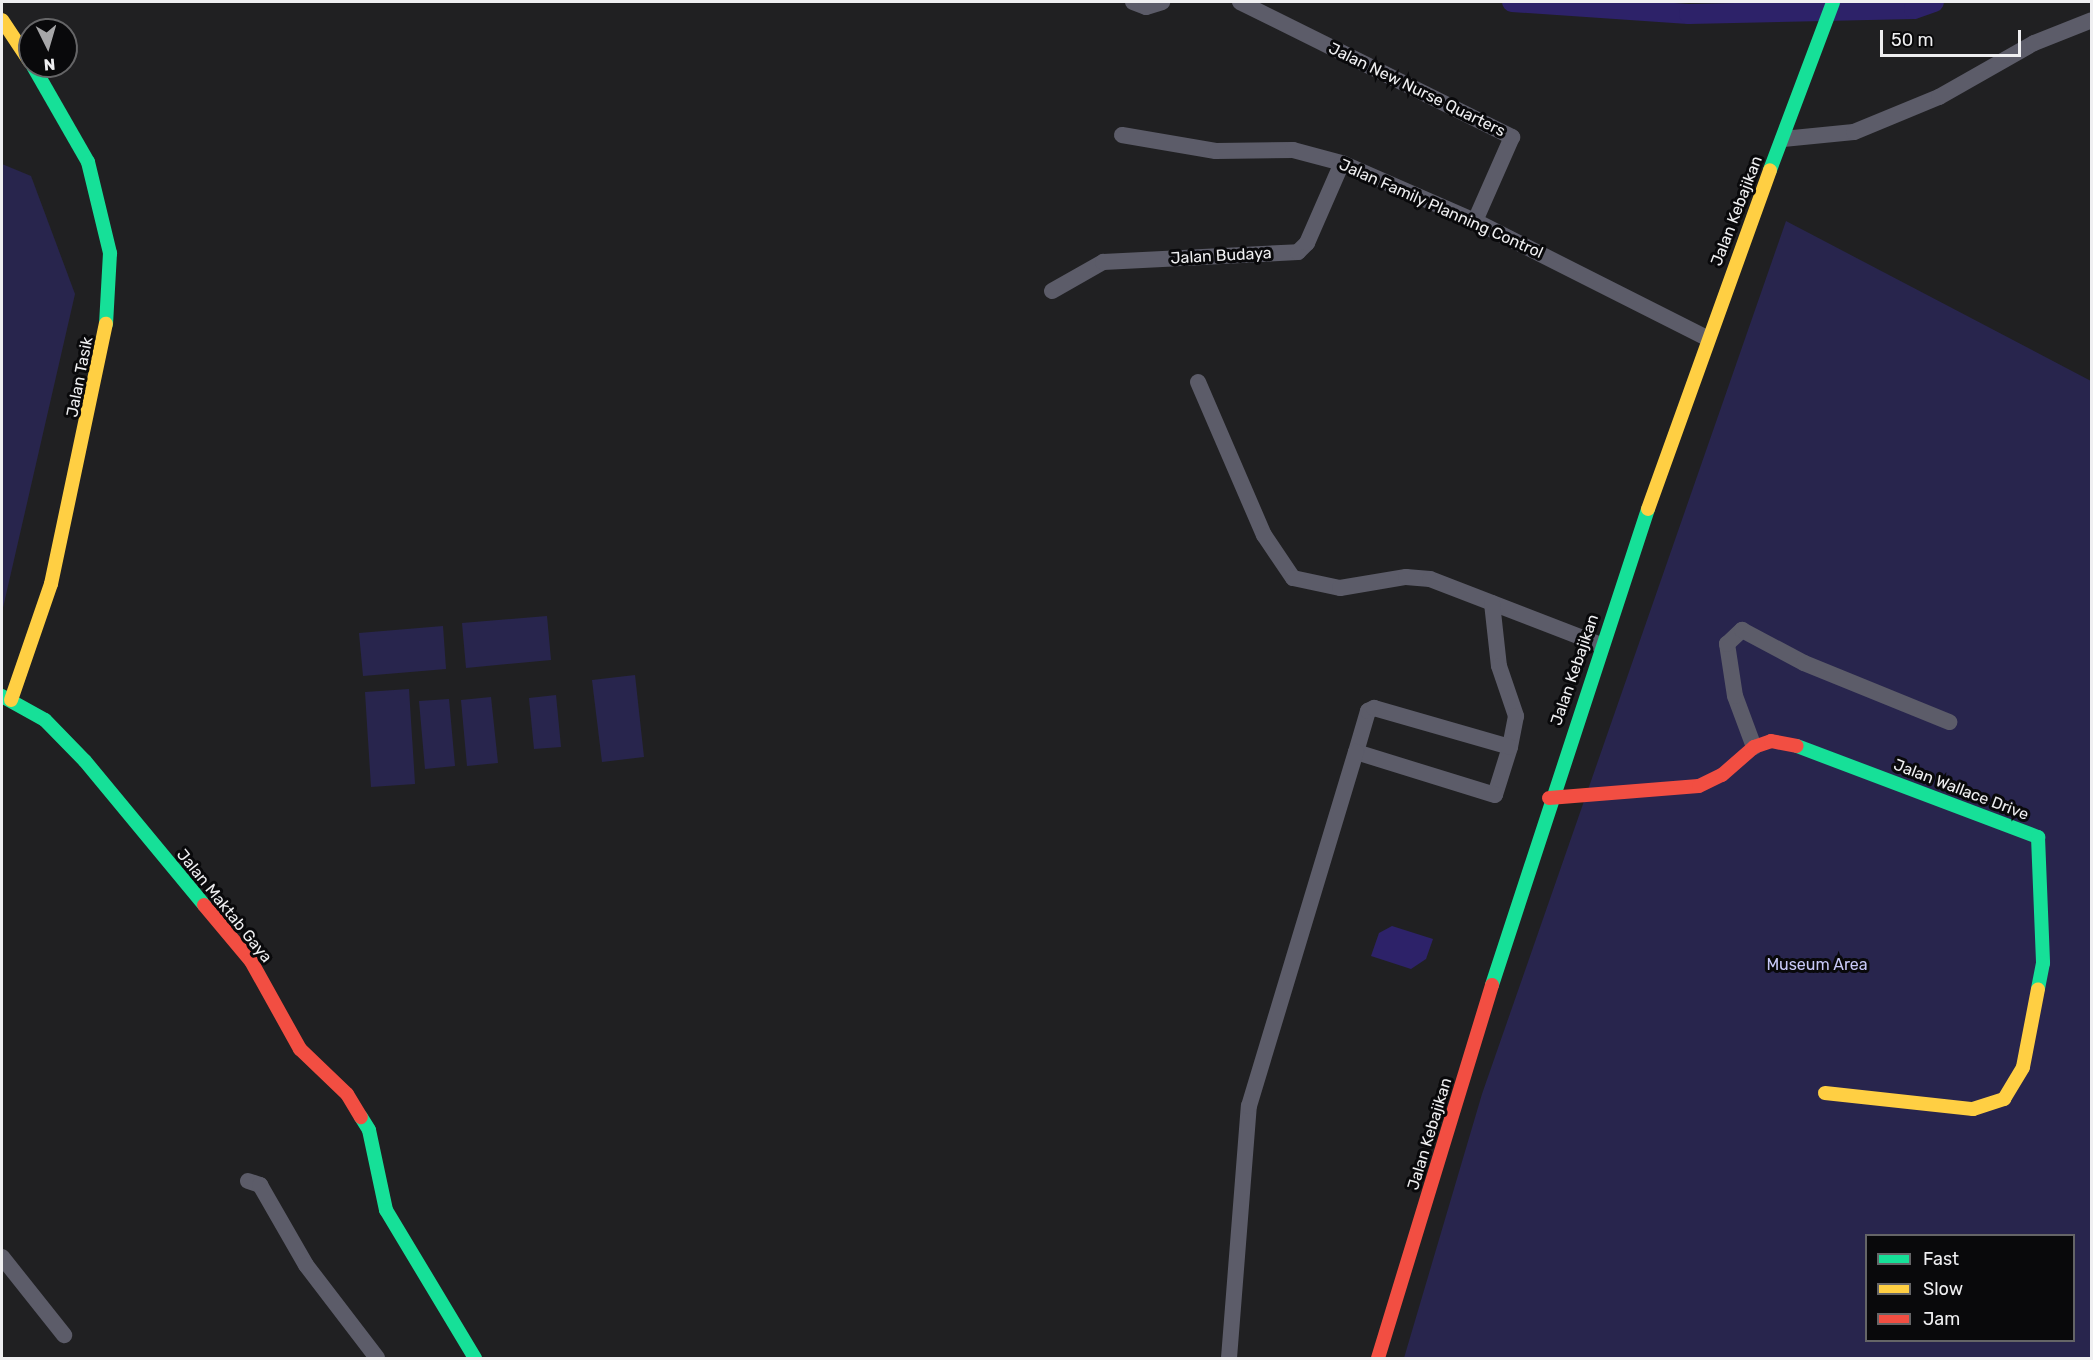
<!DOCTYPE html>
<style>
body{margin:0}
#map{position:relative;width:2093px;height:1360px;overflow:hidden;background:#202022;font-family:Rubik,sans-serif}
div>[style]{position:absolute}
.green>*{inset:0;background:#28254d}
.water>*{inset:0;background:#2d2269}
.canal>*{height:20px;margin:-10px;padding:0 10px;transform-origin:10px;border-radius:10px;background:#2d2269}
.street>*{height:16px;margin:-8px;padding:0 8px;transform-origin:8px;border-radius:8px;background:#5c5c69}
.fast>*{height:14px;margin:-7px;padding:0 7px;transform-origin:7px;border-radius:7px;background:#16e098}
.slow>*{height:14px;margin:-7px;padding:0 7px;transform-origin:7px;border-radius:7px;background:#ffcf43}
.jam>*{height:14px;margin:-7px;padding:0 7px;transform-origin:7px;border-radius:7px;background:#f24e42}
span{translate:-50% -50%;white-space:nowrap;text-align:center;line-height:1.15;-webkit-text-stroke:6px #09090b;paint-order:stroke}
.street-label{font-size:16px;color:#efeff1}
.park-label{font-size:16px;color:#c8c9f7}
.frame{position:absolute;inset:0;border:3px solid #efeff1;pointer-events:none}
.legend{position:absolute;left:1865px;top:1234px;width:210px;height:108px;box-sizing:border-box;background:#09090b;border:2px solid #656567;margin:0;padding:8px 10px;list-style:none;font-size:18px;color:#efeff1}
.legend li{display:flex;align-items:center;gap:12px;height:30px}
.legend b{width:30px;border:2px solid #656567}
.north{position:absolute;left:18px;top:18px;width:60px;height:60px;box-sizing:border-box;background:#09090b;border:2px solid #656567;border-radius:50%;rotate:175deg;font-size:16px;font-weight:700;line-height:24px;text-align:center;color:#efeff1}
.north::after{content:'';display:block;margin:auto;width:21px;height:27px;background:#a7a7a9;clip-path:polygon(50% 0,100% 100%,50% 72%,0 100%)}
.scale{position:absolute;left:1880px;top:30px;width:141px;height:27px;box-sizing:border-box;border:3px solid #efeff1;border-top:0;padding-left:8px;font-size:18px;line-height:21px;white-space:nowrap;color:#efeff1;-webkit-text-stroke:4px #09090b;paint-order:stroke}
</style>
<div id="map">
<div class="green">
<i style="clip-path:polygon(2px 164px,31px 176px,75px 294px,2px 612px)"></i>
<i style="clip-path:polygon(evenodd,1786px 221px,2091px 381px,2091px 1358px,1404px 1358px,1482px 1094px,1786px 221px,1866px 1236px,2074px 1236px,2074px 1340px,1866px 1340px,1866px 1236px)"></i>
<i style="clip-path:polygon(547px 616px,551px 660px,466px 668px,462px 623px)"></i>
<i style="clip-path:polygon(443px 626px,446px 669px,363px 676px,359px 633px)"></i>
<i style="clip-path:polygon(635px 675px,644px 757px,602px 762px,592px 680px)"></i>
<i style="clip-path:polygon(409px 689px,415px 784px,371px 787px,365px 692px)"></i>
<i style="clip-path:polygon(556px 695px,561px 747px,534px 749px,529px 698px)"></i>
<i style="clip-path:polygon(491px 697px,498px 763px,467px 766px,461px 700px)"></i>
<i style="clip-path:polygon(449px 699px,455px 766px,425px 769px,419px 701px)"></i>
</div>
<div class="water">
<i style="clip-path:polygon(1392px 926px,1433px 939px,1426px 959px,1411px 969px,1371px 956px,1379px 933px)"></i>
</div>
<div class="canal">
<i style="left:1512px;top:2px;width:177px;rotate:3.9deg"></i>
<i style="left:1689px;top:14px;width:225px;rotate:-1.3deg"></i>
<i style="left:1914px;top:9px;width:21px;rotate:-19deg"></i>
</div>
<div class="street">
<i style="left:1133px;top:2px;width:14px;rotate:21deg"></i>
<i style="left:1146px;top:7px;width:17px;rotate:-17deg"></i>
<i style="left:1240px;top:2px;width:304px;rotate:26.4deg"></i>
<i style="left:1512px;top:137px;width:92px;rotate:113.8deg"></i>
<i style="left:1122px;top:135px;width:95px;rotate:9.7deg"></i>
<i style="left:1216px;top:151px;width:77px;rotate:-0.7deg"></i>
<i style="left:1293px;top:150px;width:51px;rotate:14.9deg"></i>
<i style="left:1342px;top:163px;width:145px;rotate:23.6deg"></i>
<i style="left:1475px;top:221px;width:260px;rotate:26.8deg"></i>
<i style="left:1783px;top:139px;width:71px;rotate:-5.6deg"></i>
<i style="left:1854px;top:132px;width:92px;rotate:-22.4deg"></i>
<i style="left:1939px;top:97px;width:109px;rotate:-29.6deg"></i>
<i style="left:2034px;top:43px;width:62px;rotate:-21.6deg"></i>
<i style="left:1052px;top:291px;width:59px;rotate:-29.6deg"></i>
<i style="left:1103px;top:262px;width:195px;rotate:-2.9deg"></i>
<i style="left:1298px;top:252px;width:13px;rotate:-45deg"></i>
<i style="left:1307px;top:243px;width:87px;rotate:-66.4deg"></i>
<i style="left:1198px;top:382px;width:167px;rotate:66.7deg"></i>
<i style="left:1264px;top:535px;width:52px;rotate:56deg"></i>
<i style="left:1293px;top:578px;width:48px;rotate:12deg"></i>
<i style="left:1340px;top:588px;width:67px;rotate:-9.5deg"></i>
<i style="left:1406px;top:577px;width:24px;rotate:5deg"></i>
<i style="left:1430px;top:579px;width:183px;rotate:21.1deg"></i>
<i style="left:1492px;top:603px;width:63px;rotate:83.7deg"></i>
<i style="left:1499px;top:666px;width:53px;rotate:71.2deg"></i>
<i style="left:1516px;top:716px;width:32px;rotate:101deg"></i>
<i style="left:1510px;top:747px;width:50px;rotate:107.4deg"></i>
<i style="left:1495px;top:795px;width:145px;rotate:-162.8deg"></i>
<i style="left:1356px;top:752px;width:43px;rotate:-73.7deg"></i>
<i style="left:1368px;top:711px;width:7px;rotate:-27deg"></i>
<i style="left:1374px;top:708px;width:141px;rotate:16deg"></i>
<i style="left:1754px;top:747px;width:54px;rotate:-110.4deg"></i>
<i style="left:1735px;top:696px;width:53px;rotate:-98.7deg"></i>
<i style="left:1727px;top:644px;width:21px;rotate:-43deg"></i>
<i style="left:1742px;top:630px;width:70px;rotate:28deg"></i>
<i style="left:1804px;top:663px;width:157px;rotate:22.1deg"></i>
<i style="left:248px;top:1181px;width:13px;rotate:18deg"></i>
<i style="left:260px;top:1185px;width:92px;rotate:60.1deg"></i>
<i style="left:306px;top:1265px;width:117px;rotate:52.6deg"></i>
<i style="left:2px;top:1257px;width:100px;rotate:51.5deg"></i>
<i style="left:1229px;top:1358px;width:253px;rotate:-85.5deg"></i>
<i style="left:1249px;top:1106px;width:370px;rotate:-73.2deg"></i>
</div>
<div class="fast">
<i style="left:33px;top:66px;width:111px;rotate:60.2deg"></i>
<i style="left:88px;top:162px;width:94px;rotate:76.4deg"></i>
<i style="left:110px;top:253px;width:71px;rotate:93.2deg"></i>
<i style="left:1770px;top:170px;width:179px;rotate:-69.4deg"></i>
<i style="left:2px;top:696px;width:49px;rotate:29.2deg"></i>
<i style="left:45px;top:720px;width:57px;rotate:45.7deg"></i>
<i style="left:85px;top:761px;width:187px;rotate:50.4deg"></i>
<i style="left:1797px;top:746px;width:258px;rotate:20.7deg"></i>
<i style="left:2038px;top:837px;width:126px;rotate:87.7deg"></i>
<i style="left:2043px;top:963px;width:26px;rotate:101deg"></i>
<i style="left:1492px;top:985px;width:501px;rotate:-71.85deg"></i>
<i style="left:361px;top:1117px;width:15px;rotate:58deg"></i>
<i style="left:369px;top:1130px;width:82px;rotate:78deg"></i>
<i style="left:386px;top:1210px;width:173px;rotate:59deg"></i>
</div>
<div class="slow">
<i style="left:2px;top:20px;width:50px;rotate:56.3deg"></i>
<i style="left:1648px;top:509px;width:360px;rotate:-70.2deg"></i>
<i style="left:11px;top:700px;width:123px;rotate:-71deg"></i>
<i style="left:51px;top:584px;width:266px;rotate:-78.1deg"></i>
<i style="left:1825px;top:1093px;width:149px;rotate:6.2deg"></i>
<i style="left:1973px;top:1109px;width:33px;rotate:-18deg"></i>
<i style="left:2004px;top:1099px;width:37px;rotate:-59deg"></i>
<i style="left:2023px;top:1067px;width:79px;rotate:-79.1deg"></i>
</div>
<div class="jam">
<i style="left:1549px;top:798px;width:150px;rotate:-4.6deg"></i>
<i style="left:1699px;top:786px;width:25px;rotate:-26deg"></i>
<i style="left:1722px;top:775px;width:43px;rotate:-41.2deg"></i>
<i style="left:1754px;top:747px;width:18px;rotate:-19deg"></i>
<i style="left:1771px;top:741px;width:26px;rotate:11deg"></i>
<i style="left:204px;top:905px;width:73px;rotate:50deg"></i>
<i style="left:251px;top:961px;width:101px;rotate:60.9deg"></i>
<i style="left:300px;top:1049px;width:65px;rotate:43.8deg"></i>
<i style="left:347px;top:1094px;width:27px;rotate:59deg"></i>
<i style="left:1378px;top:1358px;width:390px;rotate:-73deg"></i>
</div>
<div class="street-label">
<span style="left:1417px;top:90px;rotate:26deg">Jalan New Nurse Quarters</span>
<span style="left:1441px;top:209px;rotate:24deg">Jalan Family Planning Control</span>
<span style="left:1737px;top:211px;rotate:-69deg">Jalan Kebajikan</span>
<span style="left:1221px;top:256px;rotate:-3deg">Jalan Budaya</span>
<span style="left:80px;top:377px;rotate:-79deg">Jalan Tasik</span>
<span style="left:1575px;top:670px;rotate:-71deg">Jalan Kebajikan</span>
<span style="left:1961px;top:790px;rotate:21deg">Jalan Wallace Drive</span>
<span style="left:224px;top:906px;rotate:51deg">Jalan Maktab Gaya</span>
<span style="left:1430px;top:1134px;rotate:-73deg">Jalan Kebajikan</span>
</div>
<div class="park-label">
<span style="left:1817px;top:965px">Museum Area</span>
</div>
<div class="frame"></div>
<ul class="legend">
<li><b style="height:8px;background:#16e098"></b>Fast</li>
<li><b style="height:8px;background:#ffcf43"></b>Slow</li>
<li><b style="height:8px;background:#f24e42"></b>Jam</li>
</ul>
<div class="north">N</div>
<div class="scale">50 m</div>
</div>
